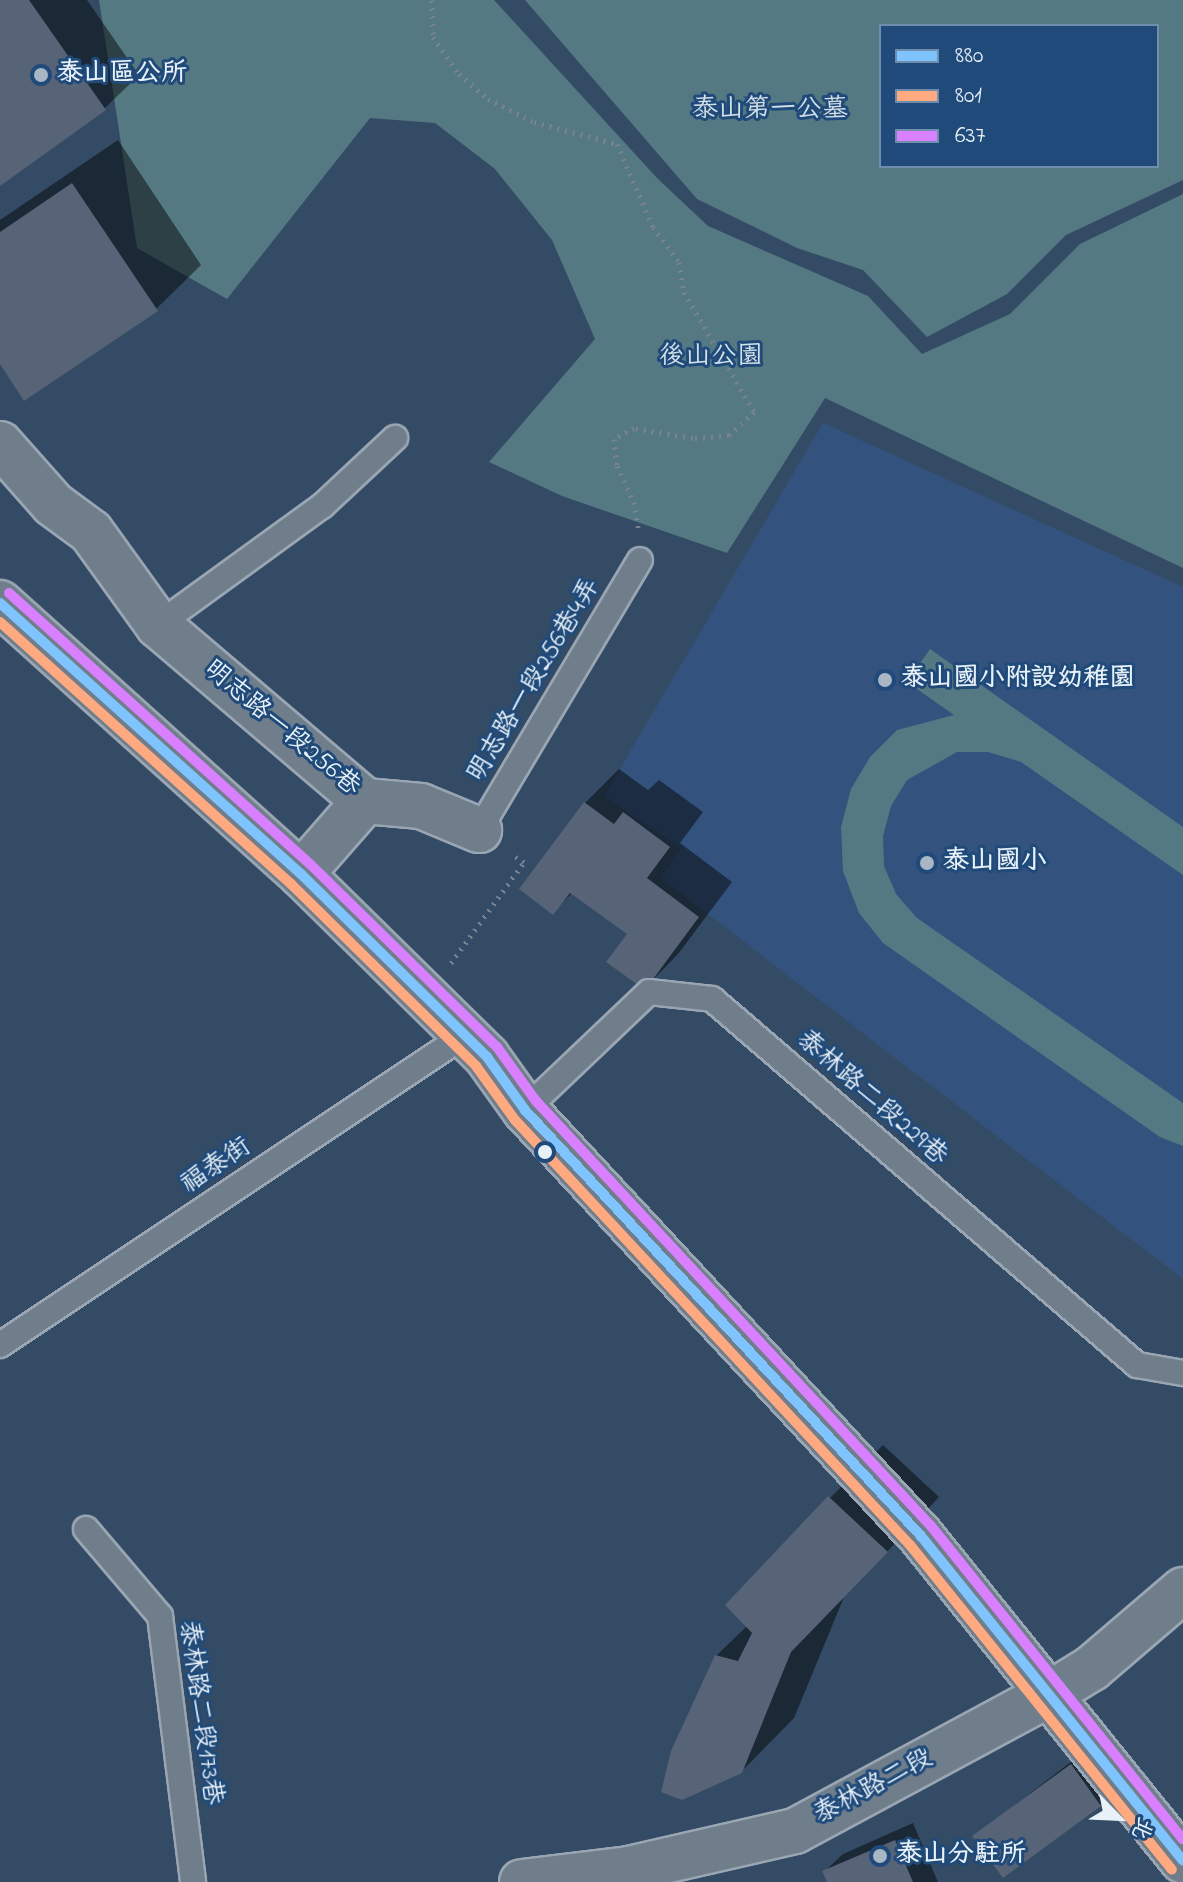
<!DOCTYPE html>
<meta charset="utf-8">
<style>
body{margin:0}
#map{position:relative;width:1183px;height:1882px;overflow:hidden;background:#344b65;font-family:"Indie Flower","LXGW WenKai TC",sans-serif}
div>[style]{position:absolute}
.built>*{inset:0;background:#33537e}
.green>*{inset:0;background:#547982}
.shadow>*{inset:0;background:#0007}
.building>*{inset:0;background:#576377}
.path>*{height:5px;margin-top:-2.5px;transform-origin:0;background:repeating-linear-gradient(90deg,#778390 0 2px,transparent 0 8px)}
.roads{filter:drop-shadow(2px 0 #9aa6b3) drop-shadow(-2px 0 #9aa6b3) drop-shadow(0 2px #9aa6b3) drop-shadow(0 -2px #9aa6b3)}
.lane>*{height:24px;margin:-12px;padding:0 12px;transform-origin:12px;border-radius:12px;background:#707e8c}
.street>*{height:44px;margin:-22px;padding:0 22px;transform-origin:22px;border-radius:22px;background:#707e8c}
.secondary>*{height:44px;margin:-22px;padding:0 22px;transform-origin:22px;border-radius:22px;background:#707e8c}
.bus-1>*{height:10px;margin:-5px;padding:0 5px;transform-origin:5px;border-radius:5px;background:#80c4ff}
.bus-2>*{height:10px;margin:-5px;padding:0 5px;transform-origin:5px;border-radius:5px;background:#ffa980}
.bus-3>*{height:10px;margin:-5px;padding:0 5px;transform-origin:5px;border-radius:5px;background:#d880ff}
.dots>*{width:22px;height:22px;translate:-50% -50%;box-sizing:border-box;border:4px solid #1f4a7a;border-radius:50%}
span{translate:-50% -50%;white-space:nowrap;text-align:center;line-height:1.15;-webkit-text-stroke:6px #1f4a7a;paint-order:stroke}
.poi-label{font-size:26px;color:#e8f1f8;font-weight:700}
.left{translate:0 -50%;text-align:left}
.park-label{font-size:26px;color:#d3e0e7}
.street-label{font-size:26px;color:#e8f1f8}
.legend{position:absolute;left:879px;top:24px;width:280px;height:144px;box-sizing:border-box;background:#1f4a7a;border:2px solid #6f8dac;margin:0;padding:10px 14px;list-style:none;font-size:24px;color:#e8f1f8}
.legend li{display:flex;align-items:center;gap:16px;height:40px}
.legend b{width:40px;border:2px solid #6f8dac}
.north{position:absolute;left:1079px;top:1778px;width:80px;height:80px;-webkit-text-stroke:6px #1f4a7a;paint-order:stroke;rotate:114deg;font-size:22px;font-weight:700;line-height:32px;text-align:center;color:#e8f1f8}
.north::after{content:'';display:block;margin:auto;width:28px;height:36px;background:#e8f1f8;clip-path:polygon(50% 0,100% 100%,50% 72%,0 100%)}
</style>
<div id="map">
<div class="built">
<i style="clip-path:polygon(823px 423px,1183px 587px,1183px 1279px,661px 878px,680px 848px,604px 796px)"></i>
</div>
<div class="green">
<i style="clip-path:polygon(99px 0,494px 0,657px 178px,708px 226px,868px 296px,922px 354px,1010px 314px,1080px 244px,1183px 194px,1183px 568px,825px 398px,727px 553px,562px 496px,489px 462px,595px 339px,552px 240px,495px 169px,435px 123px,370px 118px,227px 299px,137px 248px)"></i>
<i style="clip-path:polygon(evenodd,525px 0,1183px 0,1183px 180px,1066px 235px,1007px 294px,927px 337px,863px 270px,797px 248px,697px 199px,525px 0,1157px 26px,1157px 166px,881px 166px,881px 26px,1157px 26px)"></i>
<i style="clip-path:polygon(930px 649px,1183px 827px,1183px 875px,1021px 762px,988px 752px,957px 752px,907px 780px,891px 806px,883px 836px,884px 866px,896px 894px,917px 918px,1183px 1103px,1183px 1146px,1160px 1137px,883px 943px,859px 913px,843px 871px,841px 827px,851px 789px,870px 757px,897px 730px,954px 715px,907px 682px)"></i>
</div>
<div class="shadow">
<i style="clip-path:polygon(0 0,87px 0,139px 75px,105px 108px,0 183px)"></i>
<i style="clip-path:polygon(118px 140px,201px 265px,156px 309px,0 361px,0 220px)"></i>
<i style="clip-path:polygon(619px 769px,648px 790px,659px 780px,703px 812px,680px 843px,732px 882px,678px 954px,645px 988px,630px 934px,573px 892px,553px 912px,585px 803px)"></i>
<i style="clip-path:polygon(883px 1445px,939px 1497px,844px 1597px,794px 1718px,741px 1772px,716px 1656px,748px 1625px,830px 1498px)"></i>
<i style="clip-path:polygon(1090px 1747px,1118px 1787px,1100px 1805px,975px 1836px)"></i>
<i style="clip-path:polygon(913px 1823px,938px 1882px,829px 1882px,824px 1872px,843px 1854px)"></i>
</div>
<div class="building">
<i style="clip-path:polygon(0 0,29px 0,106px 110px,0 186px)"></i>
<i style="clip-path:polygon(72px 183px,158px 311px,24px 401px,0 364px,0 232px)"></i>
<i style="clip-path:polygon(584px 802px,614px 824px,623px 812px,670px 847px,647px 878px,699px 917px,645px 990px,606px 962px,627px 934px,570px 893px,553px 915px,519px 889px)"></i>
<i style="clip-path:polygon(828px 1496px,888px 1552px,791px 1652px,742px 1773px,682px 1800px,661px 1792px,671px 1751px,715px 1655px,738px 1661px,752px 1633px,725px 1605px)"></i>
<i style="clip-path:polygon(1071px 1764px,1101px 1806px,1003px 1878px,972px 1836px)"></i>
<i style="clip-path:polygon(895px 1840px,913px 1882px,827px 1882px,822px 1871px)"></i>
</div>
<div class="path">
<i style="left:432px;top:0;width:37px;rotate:88deg"></i>
<i style="left:433px;top:37px;width:45px;rotate:54.9deg"></i>
<i style="left:459px;top:74px;width:38px;rotate:41deg"></i>
<i style="left:488px;top:99px;width:51px;rotate:26.6deg"></i>
<i style="left:534px;top:122px;width:86px;rotate:14.8deg"></i>
<i style="left:617px;top:144px;width:90px;rotate:66.6deg"></i>
<i style="left:653px;top:227px;width:44px;rotate:53.4deg"></i>
<i style="left:679px;top:262px;width:30px;rotate:81deg"></i>
<i style="left:684px;top:292px;width:139px;rotate:59.7deg"></i>
<i style="left:754px;top:412px;width:34px;rotate:137deg"></i>
<i style="left:729px;top:435px;width:36px;rotate:175deg"></i>
<i style="left:693px;top:438px;width:60px;rotate:-170.4deg"></i>
<i style="left:634px;top:428px;width:23px;rotate:151deg"></i>
<i style="left:614px;top:439px;width:27px;rotate:84deg"></i>
<i style="left:617px;top:466px;width:40px;rotate:65deg"></i>
<i style="left:634px;top:502px;width:26px;rotate:81deg"></i>
<i style="left:451px;top:963px;width:125px;rotate:-54.1deg"></i>
<i style="left:524px;top:862px;width:13px;rotate:-148deg"></i>
</div>
<div class="roads">
<div class="lane">
<i style="left:158px;top:625px;width:203px;rotate:-36deg"></i>
<i style="left:322px;top:506px;width:100px;rotate:-43deg"></i>
<i style="left:479px;top:830px;width:314px;rotate:-59.2deg"></i>
<i style="left:525px;top:1110px;width:171px;rotate:-43.6deg"></i>
<i style="left:649px;top:992px;width:63px;rotate:6.3deg"></i>
<i style="left:712px;top:999px;width:561px;rotate:40.73deg"></i>
<i style="left:1137px;top:1365px;width:47px;rotate:9.9deg"></i>
<i style="left:0;top:1345px;width:559px;rotate:-33.69deg"></i>
<i style="left:86px;top:1529px;width:114px;rotate:49.6deg"></i>
<i style="left:160px;top:1616px;width:268px;rotate:82.9deg"></i>
</div>
<div class="street">
<i style="left:0;top:444px;width:80px;rotate:48.5deg"></i>
<i style="left:53px;top:504px;width:47px;rotate:36.4deg"></i>
<i style="left:91px;top:532px;width:115px;rotate:54.2deg"></i>
<i style="left:158px;top:625px;width:272px;rotate:40.4deg"></i>
<i style="left:365px;top:801px;width:56px;rotate:5.1deg"></i>
<i style="left:421px;top:806px;width:63px;rotate:22.5deg"></i>
<i style="left:301px;top:874px;width:97px;rotate:-48.8deg"></i>
</div>
<div class="secondary">
<i style="left:0;top:603px;width:405px;rotate:42deg"></i>
<i style="left:301px;top:874px;width:261px;rotate:44.5deg"></i>
<i style="left:487px;top:1057px;width:65px;rotate:54.4deg"></i>
<i style="left:525px;top:1110px;width:582px;rotate:47.09deg"></i>
<i style="left:921px;top:1536px;width:417px;rotate:51.1deg"></i>
<i style="left:522px;top:1882px;width:108px;rotate:-6.9deg"></i>
<i style="left:629px;top:1869px;width:170px;rotate:-12.9deg"></i>
<i style="left:795px;top:1831px;width:287px;rotate:-28.3deg"></i>
<i style="left:1048px;top:1695px;width:52px;rotate:-31.5deg"></i>
<i style="left:1092px;top:1668px;width:120px;rotate:-40.6deg"></i>
</div>
</div>
<div class="bus-1">
<i style="left:0;top:603px;width:405px;rotate:42deg"></i>
<i style="left:301px;top:874px;width:261px;rotate:44.5deg"></i>
<i style="left:487px;top:1057px;width:65px;rotate:54.4deg"></i>
<i style="left:525px;top:1110px;width:582px;rotate:47.09deg"></i>
<i style="left:921px;top:1536px;width:417px;rotate:51.1deg"></i>
</div>
<div class="bus-2">
<i style="left:0;top:622px;width:392px;rotate:42deg"></i>
<i style="left:291px;top:884px;width:260px;rotate:44.5deg"></i>
<i style="left:476px;top:1066px;width:67px;rotate:54.2deg"></i>
<i style="left:515px;top:1120px;width:580px;rotate:47.1deg"></i>
<i style="left:910px;top:1545px;width:417px;rotate:51.1deg"></i>
</div>
<div class="bus-3">
<i style="left:9px;top:593px;width:405px;rotate:42deg"></i>
<i style="left:310px;top:864px;width:262px;rotate:44.4deg"></i>
<i style="left:497px;top:1047px;width:67px;rotate:54.2deg"></i>
<i style="left:536px;top:1101px;width:580px;rotate:47.1deg"></i>
<i style="left:931px;top:1526px;width:402px;rotate:51.2deg"></i>
</div>
<div class="dots">
<i style="left:41px;top:75px;background:#a9b7c5"></i>
<i style="left:885px;top:680px;background:#a9b7c5"></i>
<i style="left:927px;top:863px;background:#a9b7c5"></i>
<i style="left:545px;top:1152px;background:#e8f1f8"></i>
<i style="left:880px;top:1856px;background:#a9b7c5"></i>
</div>
<div class="poi-label">
<span class="left" style="left:57px;top:75px">泰山區公所</span>
<span class="left" style="left:901px;top:680px">泰山國小附設幼稚園</span>
<span class="left" style="left:943px;top:863px">泰山國小</span>
<span class="left" style="left:896px;top:1856px">泰山分駐所</span>
</div>
<div class="park-label">
<span style="left:770px;top:111px">泰山第一公墓</span>
<span style="left:711px;top:358px">後山公園</span>
</div>
<div class="street-label">
<span style="left:535px;top:681px;rotate:-59deg">明志路一段256巷4弄</span>
<span style="left:281px;top:729px;rotate:40deg">明志路一段256巷</span>
<span style="left:871px;top:1099px;rotate:41deg">泰林路二段229巷</span>
<span style="left:217px;top:1167px;rotate:-34deg">福泰街</span>
<span style="left:199px;top:1713px;rotate:82deg">泰林路二段173巷</span>
<span style="left:874px;top:1788px;rotate:-28deg">泰林路二段</span>
</div>
<ul class="legend">
<li><b style="height:10px;background:#80c4ff"></b>880</li>
<li><b style="height:10px;background:#ffa980"></b>801</li>
<li><b style="height:10px;background:#d880ff"></b>637</li>
</ul>
<div class="north">北</div>
</div>
